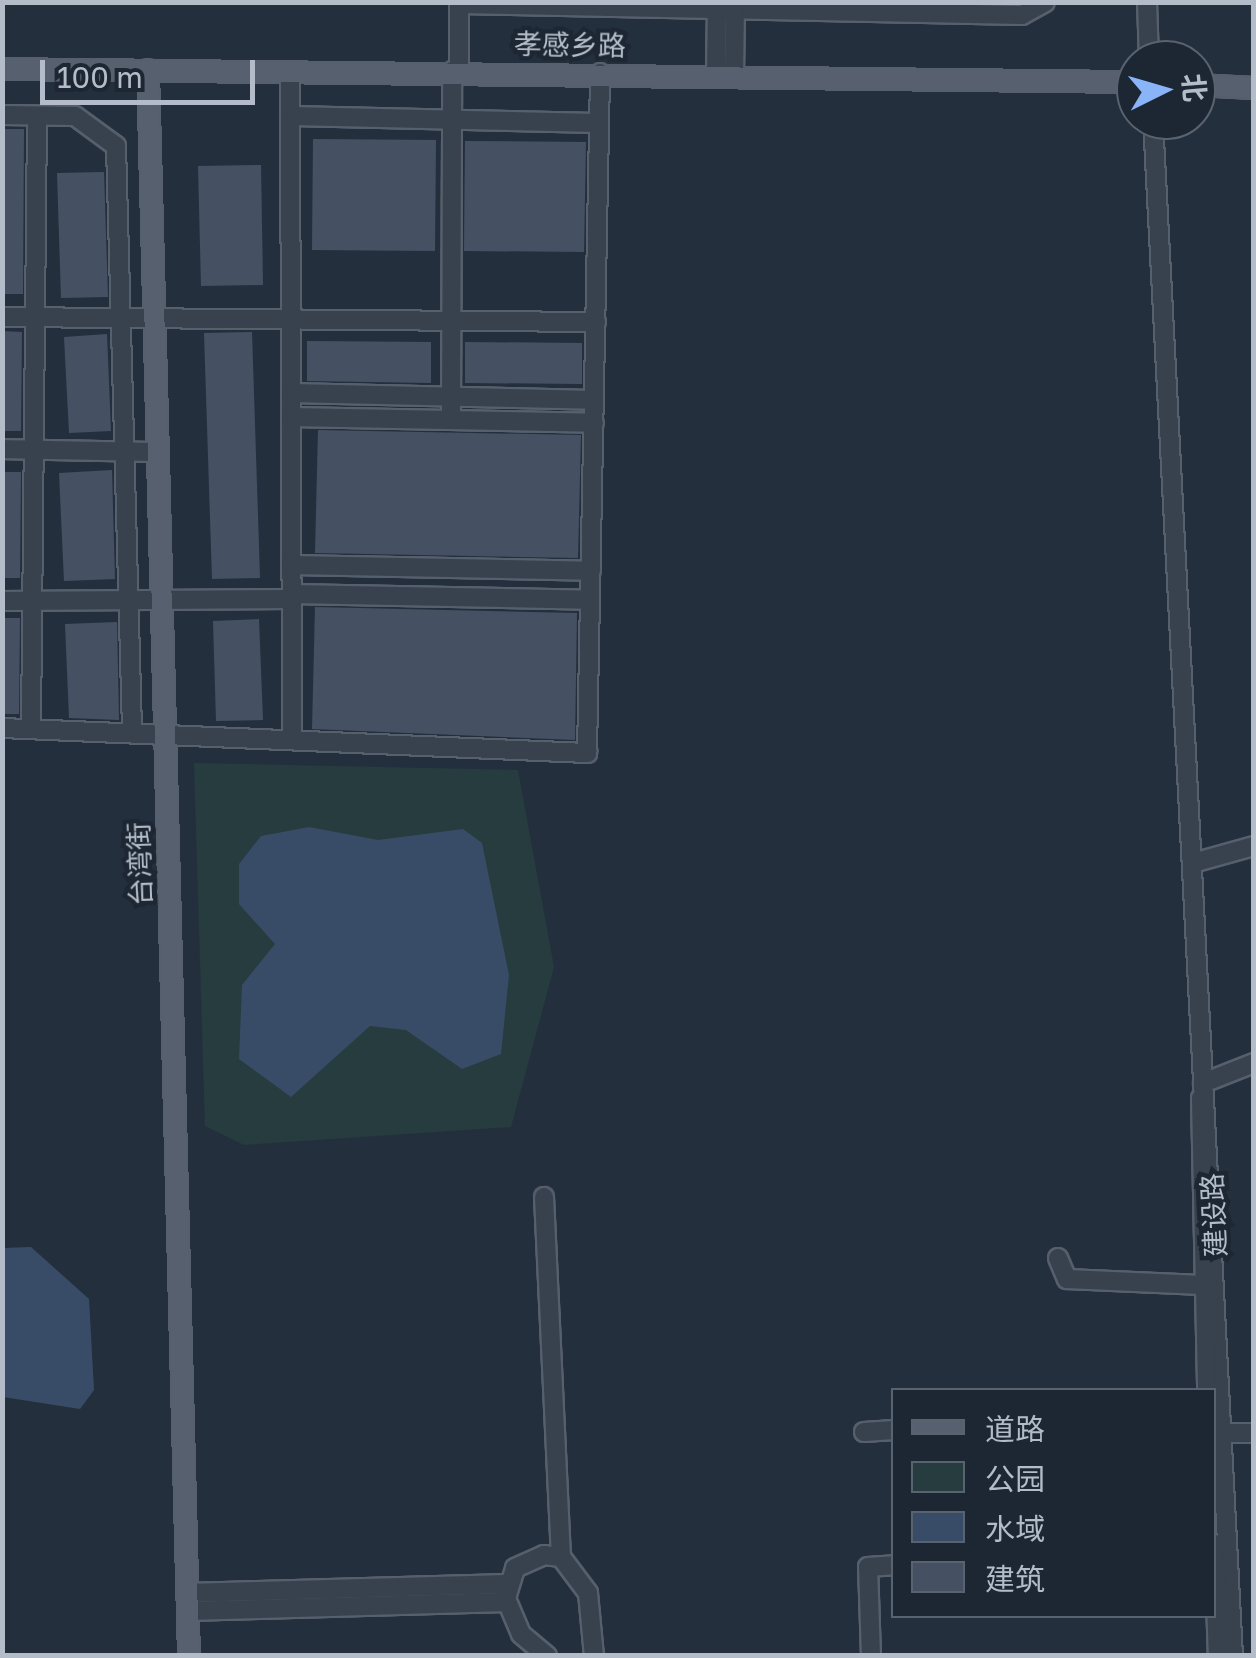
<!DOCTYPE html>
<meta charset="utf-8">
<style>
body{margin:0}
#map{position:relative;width:1256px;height:1658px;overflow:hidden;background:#242f3e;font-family:"Golos Text","Noto Sans SC",sans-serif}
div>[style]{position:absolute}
.green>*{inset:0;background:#263c3f}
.water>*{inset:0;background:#394c67}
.building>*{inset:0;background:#455162}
.roads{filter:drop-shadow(2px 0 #565f6c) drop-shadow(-2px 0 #565f6c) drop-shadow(0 2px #565f6c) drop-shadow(0 -2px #565f6c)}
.minor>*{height:18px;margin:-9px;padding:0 9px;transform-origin:9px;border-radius:9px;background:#38414e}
.major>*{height:20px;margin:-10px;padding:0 10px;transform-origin:10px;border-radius:10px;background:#56606e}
span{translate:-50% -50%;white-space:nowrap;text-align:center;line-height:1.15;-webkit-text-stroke:9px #1d2633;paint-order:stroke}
.street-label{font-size:28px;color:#b4bcc9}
.frame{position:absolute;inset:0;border:5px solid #b4bcc9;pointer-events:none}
.legend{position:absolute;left:891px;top:1388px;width:325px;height:230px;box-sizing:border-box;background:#1d2633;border:2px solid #59626f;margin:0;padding:12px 18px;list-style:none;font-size:30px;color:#b4bcc9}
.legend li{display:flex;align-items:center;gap:20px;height:50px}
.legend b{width:50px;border:2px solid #59626f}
.north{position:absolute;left:1116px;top:40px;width:100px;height:100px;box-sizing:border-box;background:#1d2633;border:2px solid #59626f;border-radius:50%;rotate:85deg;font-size:28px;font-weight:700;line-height:40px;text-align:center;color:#b4bcc9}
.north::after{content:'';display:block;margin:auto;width:35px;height:45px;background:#8ab4f8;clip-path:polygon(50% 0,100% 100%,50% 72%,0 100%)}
.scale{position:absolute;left:40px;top:60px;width:215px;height:45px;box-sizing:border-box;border:5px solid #b4bcc9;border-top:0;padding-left:12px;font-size:30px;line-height:35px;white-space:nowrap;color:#b4bcc9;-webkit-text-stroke:8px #1d2633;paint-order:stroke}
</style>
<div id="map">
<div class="green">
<i style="clip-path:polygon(194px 763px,518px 770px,554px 967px,511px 1127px,244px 1145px,205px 1126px)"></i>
</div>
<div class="water">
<i style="clip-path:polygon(309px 827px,378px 840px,463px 829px,482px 843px,509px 975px,501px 1054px,462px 1069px,406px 1030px,370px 1026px,291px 1097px,239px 1059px,242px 985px,275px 944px,239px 904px,239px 864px,261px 836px)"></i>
<i style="clip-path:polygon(31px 1247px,89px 1299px,94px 1390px,80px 1409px,3px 1397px,3px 1248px)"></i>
</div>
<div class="building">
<i style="clip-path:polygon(2px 129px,24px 129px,23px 294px,2px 294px)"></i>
<i style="clip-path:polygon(313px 139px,436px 140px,435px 251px,312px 250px)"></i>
<i style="clip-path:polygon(465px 141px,586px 142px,584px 252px,464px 251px)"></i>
<i style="clip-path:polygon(261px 165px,263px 285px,201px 286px,198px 166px)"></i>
<i style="clip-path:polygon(104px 172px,108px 297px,61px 298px,57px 173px)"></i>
<i style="clip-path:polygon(2px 331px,22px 332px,21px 431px,2px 431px)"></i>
<i style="clip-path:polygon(252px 332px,260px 578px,212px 579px,204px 333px)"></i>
<i style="clip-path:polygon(107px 334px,111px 431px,69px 433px,64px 337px)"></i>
<i style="clip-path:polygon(307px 341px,431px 342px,431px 383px,307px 381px)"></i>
<i style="clip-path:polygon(465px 342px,582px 343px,582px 384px,465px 383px)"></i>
<i style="clip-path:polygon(318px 430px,581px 435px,578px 558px,315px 553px)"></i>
<i style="clip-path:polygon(112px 470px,115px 579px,64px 581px,59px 473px)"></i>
<i style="clip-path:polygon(2px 472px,21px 472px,20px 578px,2px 578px)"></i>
<i style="clip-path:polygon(315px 607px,577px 613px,575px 740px,312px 729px)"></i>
<i style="clip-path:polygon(2px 618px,20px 618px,19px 714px,2px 714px)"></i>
<i style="clip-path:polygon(259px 619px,263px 720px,216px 721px,213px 621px)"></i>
<i style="clip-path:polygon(117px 622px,119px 720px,69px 718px,65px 624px)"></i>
</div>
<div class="roads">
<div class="minor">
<i style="left:1147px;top:2px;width:58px;rotate:88deg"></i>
<i style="left:459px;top:4px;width:563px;rotate:1.12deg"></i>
<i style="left:1022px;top:15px;width:26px;rotate:-29deg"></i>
<i style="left:290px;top:71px;width:667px;rotate:89.83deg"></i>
<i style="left:459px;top:71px;width:69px;rotate:-90deg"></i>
<i style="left:716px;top:75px;width:73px;rotate:-89.2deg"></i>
<i style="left:734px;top:76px;width:74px;rotate:-89.2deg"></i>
<i style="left:2px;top:115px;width:73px;rotate:0.8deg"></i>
<i style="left:75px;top:116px;width:51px;rotate:36.2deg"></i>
<i style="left:116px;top:146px;width:584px;rotate:88.43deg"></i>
<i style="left:290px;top:116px;width:309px;rotate:1.3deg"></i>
<i style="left:1153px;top:120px;width:1538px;rotate:87.02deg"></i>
<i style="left:2px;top:317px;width:594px;rotate:0.48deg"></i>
<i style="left:291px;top:393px;width:303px;rotate:1.3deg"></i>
<i style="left:291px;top:417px;width:303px;rotate:1.1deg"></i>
<i style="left:451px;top:420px;width:349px;rotate:-89.8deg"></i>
<i style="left:2px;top:449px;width:155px;rotate:1.1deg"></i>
<i style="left:291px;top:565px;width:300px;rotate:1.1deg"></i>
<i style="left:291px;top:594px;width:299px;rotate:1.1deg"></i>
<i style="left:2px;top:601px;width:289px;rotate:-0.4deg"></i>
<i style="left:2px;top:728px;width:586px;rotate:2.45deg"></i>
<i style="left:587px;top:753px;width:680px;rotate:-88.9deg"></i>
<i style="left:31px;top:729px;width:613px;rotate:-89.44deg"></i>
<i style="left:1193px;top:863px;width:63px;rotate:-15.6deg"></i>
<i style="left:1203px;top:1083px;width:55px;rotate:-21.4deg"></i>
<i style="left:1201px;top:1098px;width:292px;rotate:88.8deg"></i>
<i style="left:544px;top:1197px;width:360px;rotate:87.3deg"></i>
<i style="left:1058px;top:1258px;width:23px;rotate:67deg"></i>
<i style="left:1067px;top:1279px;width:135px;rotate:2.5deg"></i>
<i style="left:864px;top:1432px;width:30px;rotate:-4deg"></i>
<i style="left:1224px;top:1433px;width:30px"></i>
<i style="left:1214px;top:1544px;width:112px;rotate:88deg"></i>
<i style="left:187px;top:1593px;width:320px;rotate:-1.6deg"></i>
<i style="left:188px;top:1611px;width:319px;rotate:-1.6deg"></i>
<i style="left:547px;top:1656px;width:34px;rotate:-140deg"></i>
<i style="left:521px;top:1634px;width:39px;rotate:-113deg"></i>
<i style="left:506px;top:1598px;width:31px;rotate:-73deg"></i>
<i style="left:515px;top:1568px;width:32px;rotate:-24deg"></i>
<i style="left:544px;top:1555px;width:17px;rotate:7deg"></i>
<i style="left:561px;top:1557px;width:45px;rotate:53.1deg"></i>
<i style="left:588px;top:1593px;width:63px;rotate:84.6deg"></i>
<i style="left:871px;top:1656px;width:89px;rotate:-91.9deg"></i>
<i style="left:868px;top:1567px;width:26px;rotate:-4deg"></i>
</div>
<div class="major">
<i style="left:2px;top:69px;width:1134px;rotate:0.66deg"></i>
<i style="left:148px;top:70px;width:1587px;rotate:88.52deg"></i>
<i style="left:1196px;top:85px;width:58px;rotate:3deg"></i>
</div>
</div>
<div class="street-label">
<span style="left:570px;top:45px;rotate:1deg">孝感乡路</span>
<span style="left:140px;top:864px;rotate:-92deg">台湾街</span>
<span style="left:1214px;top:1215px;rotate:-93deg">建设路</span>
</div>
<div class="frame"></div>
<ul class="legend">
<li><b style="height:12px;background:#56606e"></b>道路</li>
<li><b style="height:28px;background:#263c3f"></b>公园</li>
<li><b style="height:28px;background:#394c67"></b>水域</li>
<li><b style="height:28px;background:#455162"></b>建筑</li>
</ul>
<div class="north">北</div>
<div class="scale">100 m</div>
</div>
